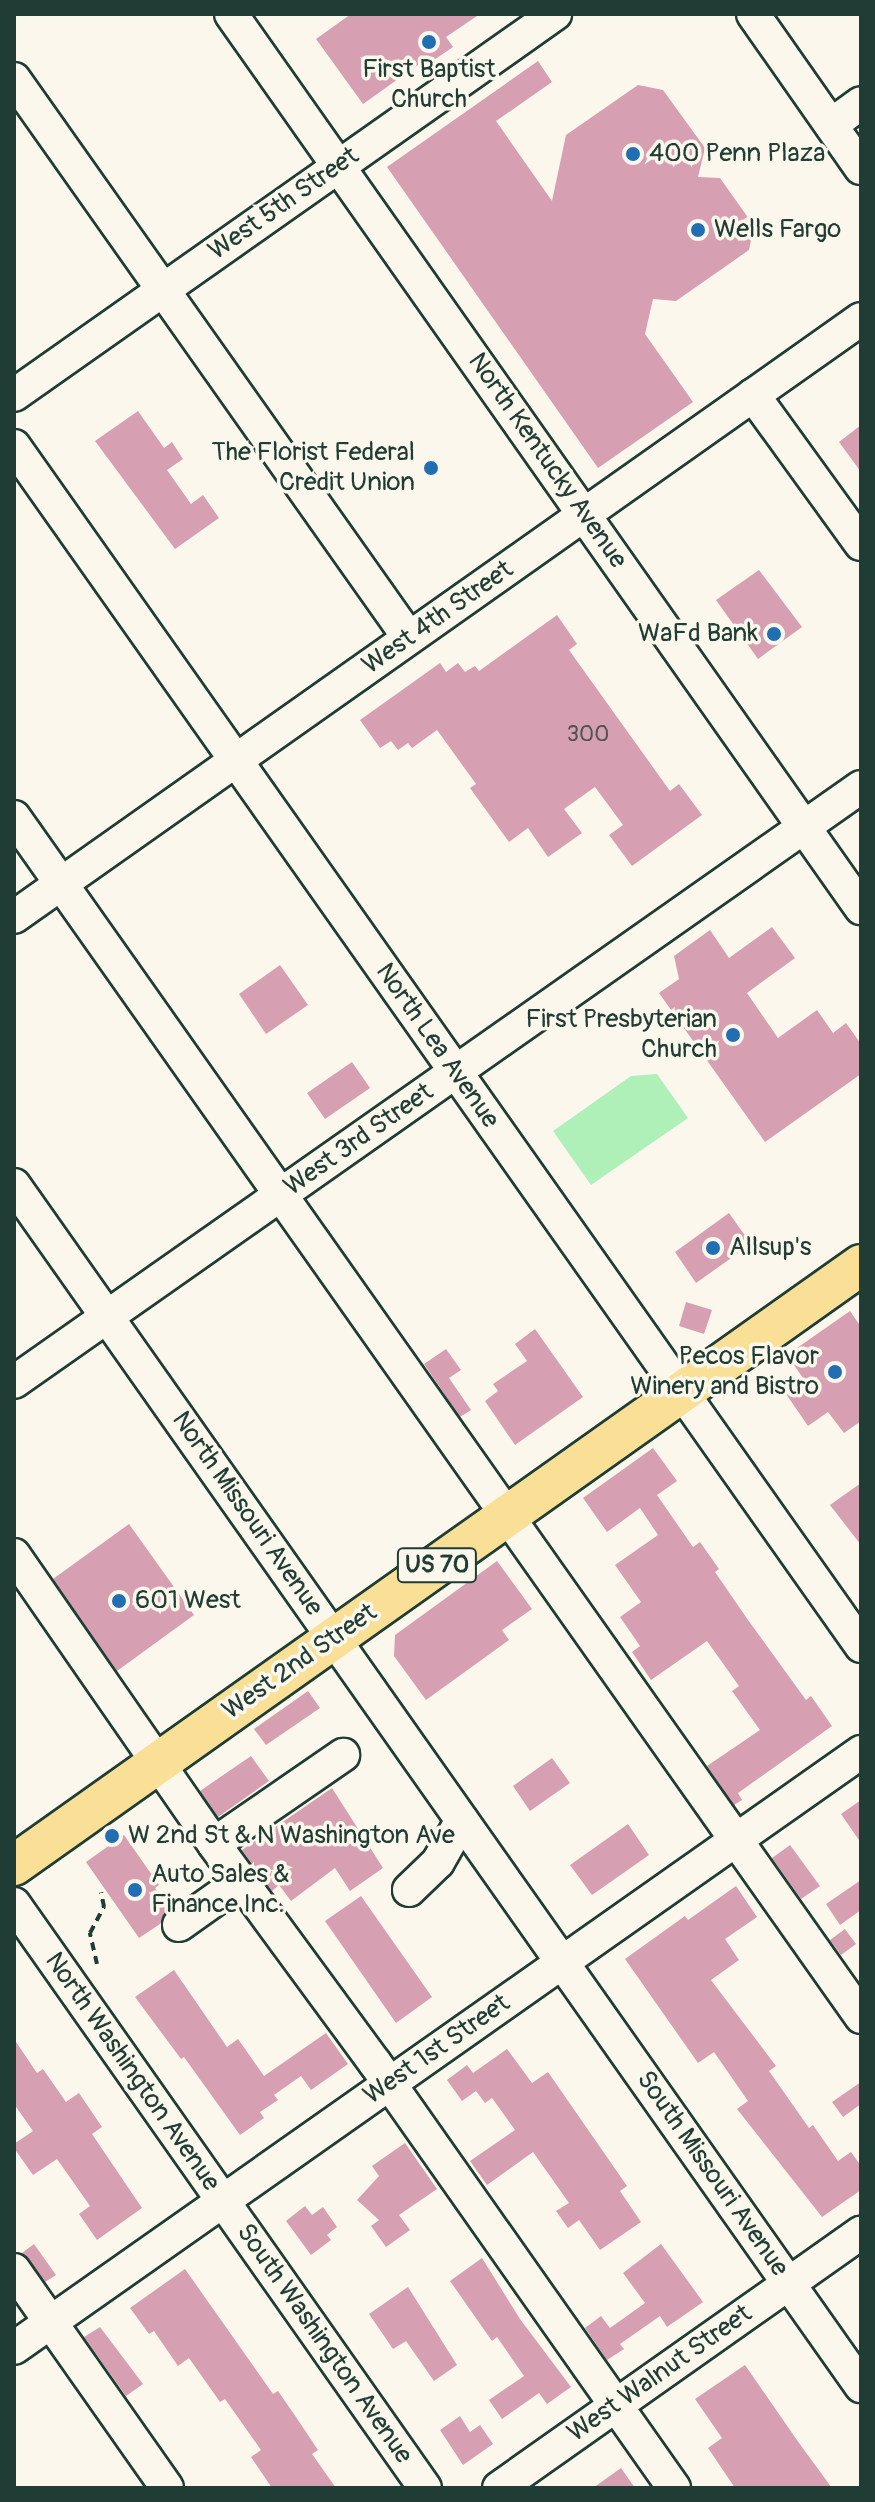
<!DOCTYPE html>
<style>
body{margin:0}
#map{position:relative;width:875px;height:2502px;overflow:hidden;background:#fbf7ec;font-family:Pangolin,sans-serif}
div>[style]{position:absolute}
.green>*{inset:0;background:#afefb8}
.building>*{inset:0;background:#d79fb2}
.path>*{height:4px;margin-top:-2px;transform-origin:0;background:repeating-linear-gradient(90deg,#1f3d34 0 8px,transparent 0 14px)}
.roads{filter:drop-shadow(2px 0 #1f3d34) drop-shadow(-2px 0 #1f3d34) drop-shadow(0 2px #1f3d34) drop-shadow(0 -2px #1f3d34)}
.minor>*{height:32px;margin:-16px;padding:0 16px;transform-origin:16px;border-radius:16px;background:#fbf7ec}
.major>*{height:40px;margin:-20px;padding:0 20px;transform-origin:20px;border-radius:20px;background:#fadf96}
.dots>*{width:22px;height:22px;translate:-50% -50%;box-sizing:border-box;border:4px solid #fbf7ec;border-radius:50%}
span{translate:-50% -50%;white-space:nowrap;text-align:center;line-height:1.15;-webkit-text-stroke:7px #fbf7ec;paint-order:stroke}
.number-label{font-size:22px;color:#4d5654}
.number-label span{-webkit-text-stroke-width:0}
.shield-label span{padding:2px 6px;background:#fbf7ec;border:2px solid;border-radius:6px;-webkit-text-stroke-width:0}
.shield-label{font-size:24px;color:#1f3d34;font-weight:700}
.poi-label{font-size:26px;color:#1f3d34}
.left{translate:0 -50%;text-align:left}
.right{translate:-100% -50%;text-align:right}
.street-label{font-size:26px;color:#1f3d34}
.frame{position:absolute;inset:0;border:16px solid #1f3d34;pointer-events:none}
</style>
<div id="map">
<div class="green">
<i style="clip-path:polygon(657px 1074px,688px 1118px,591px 1185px,553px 1131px,631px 1076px)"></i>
</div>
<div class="building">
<i style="clip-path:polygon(351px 14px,480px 14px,446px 37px,453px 47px,425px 66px,422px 62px,363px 104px,316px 39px)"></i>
<i style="clip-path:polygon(538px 61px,552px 82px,496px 121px,552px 201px,566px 135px,638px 85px,663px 90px,705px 148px,698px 177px,720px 178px,754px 226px,749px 250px,676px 301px,653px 299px,645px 334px,693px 402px,598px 468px,387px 167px)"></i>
<i style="clip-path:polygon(138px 411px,164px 448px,172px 442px,183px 459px,167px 470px,191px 504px,203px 495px,219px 518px,175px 549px,95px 441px)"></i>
<i style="clip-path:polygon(861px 425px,861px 472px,839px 442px)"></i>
<i style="clip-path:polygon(759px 570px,802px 627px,758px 659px,716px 600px)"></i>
<i style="clip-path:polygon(557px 615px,577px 644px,569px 650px,670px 791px,679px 784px,702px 815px,632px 866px,609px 835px,623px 825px,595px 787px,564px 809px,582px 833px,548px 857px,528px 828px,509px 842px,470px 788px,476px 784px,437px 730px,412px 748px,408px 743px,398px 750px,391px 741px,380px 748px,360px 720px,440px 663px,446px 672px,458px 663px,465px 672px,475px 666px,479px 671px)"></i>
<i style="clip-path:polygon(772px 927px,795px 958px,747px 993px,778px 1038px,817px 1010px,833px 1033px,846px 1023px,861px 1044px,861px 1074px,765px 1142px,659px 993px,679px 979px,674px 956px,710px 930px,729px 958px)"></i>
<i style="clip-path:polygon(280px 965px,308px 1005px,266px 1034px,239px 994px)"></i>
<i style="clip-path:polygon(352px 1062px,370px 1088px,325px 1119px,307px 1093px)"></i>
<i style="clip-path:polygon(729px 1213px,751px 1244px,696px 1283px,675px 1252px)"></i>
<i style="clip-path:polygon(686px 1302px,712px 1310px,704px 1334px,679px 1326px)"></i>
<i style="clip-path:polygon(850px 1311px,861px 1327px,861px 1421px,844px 1433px,828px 1412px,808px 1426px,784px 1391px,803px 1378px,787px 1355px)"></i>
<i style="clip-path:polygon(535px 1329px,583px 1397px,515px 1445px,485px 1401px,498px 1391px,493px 1384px,527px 1361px,515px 1344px)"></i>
<i style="clip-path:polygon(446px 1349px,461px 1370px,449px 1378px,471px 1410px,460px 1417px,424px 1364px)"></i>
<i style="clip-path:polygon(653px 1448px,677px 1481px,657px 1495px,693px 1547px,700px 1542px,719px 1569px,715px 1572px,748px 1620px,806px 1700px,811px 1696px,832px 1726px,738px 1793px,742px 1800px,734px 1805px,707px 1766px,760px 1730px,732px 1691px,739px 1686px,707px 1641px,651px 1680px,632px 1652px,640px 1646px,620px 1617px,641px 1602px,615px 1565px,658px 1535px,640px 1508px,607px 1532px,583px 1498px)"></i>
<i style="clip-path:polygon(861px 1483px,861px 1545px,830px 1505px)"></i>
<i style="clip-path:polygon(129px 1524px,194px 1615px,117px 1671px,53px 1579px)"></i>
<i style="clip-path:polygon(497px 1561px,532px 1609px,502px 1630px,509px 1640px,426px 1700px,394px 1656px,395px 1635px)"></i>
<i style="clip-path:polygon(308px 1691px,320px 1708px,266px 1745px,254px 1729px)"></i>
<i style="clip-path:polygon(251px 1756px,269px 1781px,218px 1817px,200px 1791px)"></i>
<i style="clip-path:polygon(552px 1758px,570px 1783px,530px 1811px,513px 1786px)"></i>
<i style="clip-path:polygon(332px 1788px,383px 1868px,350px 1891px,335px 1868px,291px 1901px,279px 1885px,272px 1891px,242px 1850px)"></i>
<i style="clip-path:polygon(861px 1800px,861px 1843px,841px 1814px)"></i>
<i style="clip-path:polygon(628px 1824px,649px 1855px,592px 1895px,570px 1865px)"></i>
<i style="clip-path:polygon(124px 1835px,159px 1885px,155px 1888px,169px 1908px,160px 1924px,139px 1938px,86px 1862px)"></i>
<i style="clip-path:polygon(790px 1845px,820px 1886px,801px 1899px,772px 1858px)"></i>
<i style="clip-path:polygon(861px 1880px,861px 1910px,840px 1925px,826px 1904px)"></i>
<i style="clip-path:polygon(736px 1886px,757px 1917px,725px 1939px,739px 1960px,711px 1980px,776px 2066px,769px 2071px,809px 2128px,813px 2125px,838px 2161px,851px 2152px,861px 2166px,861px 2190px,822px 2217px,737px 2109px,748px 2101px,714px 2052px,698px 2063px,625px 1959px,685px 1916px,688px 1920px)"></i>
<i style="clip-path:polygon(361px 1896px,432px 1997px,396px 2023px,325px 1921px)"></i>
<i style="clip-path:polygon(845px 1929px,856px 1944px,841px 1955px,830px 1940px)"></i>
<i style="clip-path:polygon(174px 1970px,227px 2047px,238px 2039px,264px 2076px,326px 2033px,348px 2064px,311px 2090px,301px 2076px,274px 2095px,278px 2100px,260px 2112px,264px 2118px,240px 2135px,184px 2057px,181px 2059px,135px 1997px)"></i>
<i style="clip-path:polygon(14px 2039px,37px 2073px,43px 2069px,66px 2102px,79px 2093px,102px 2127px,92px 2134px,142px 2208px,97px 2240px,79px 2214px,90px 2206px,57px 2159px,33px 2175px,14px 2148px,14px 2144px,33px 2131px,14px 2104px)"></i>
<i style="clip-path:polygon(507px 2049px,532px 2083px,548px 2072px,627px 2186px,620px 2191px,641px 2222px,600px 2250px,579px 2220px,568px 2228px,556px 2211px,569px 2203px,533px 2152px,487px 2185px,470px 2161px,515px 2130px,492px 2098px,485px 2103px,476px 2091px,462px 2101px,447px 2080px,467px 2065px,473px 2073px)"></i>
<i style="clip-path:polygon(861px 2082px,861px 2104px,843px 2117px,832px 2102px)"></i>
<i style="clip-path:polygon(405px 2143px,437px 2189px,399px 2215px,410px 2230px,386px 2247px,371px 2226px,379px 2220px,357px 2200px,379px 2176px,372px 2166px)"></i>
<i style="clip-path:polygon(305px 2206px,312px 2215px,323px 2207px,337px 2227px,327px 2235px,331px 2240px,311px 2255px,286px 2221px)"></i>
<i style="clip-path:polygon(34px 2244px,56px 2275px,45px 2282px,22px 2253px)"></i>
<i style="clip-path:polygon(661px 2244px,703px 2302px,667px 2327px,660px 2316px,620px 2344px,624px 2349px,607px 2360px,585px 2328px,601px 2316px,610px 2328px,645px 2303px,623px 2273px)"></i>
<i style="clip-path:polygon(482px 2258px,520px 2319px,571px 2387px,547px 2404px,539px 2393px,502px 2419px,489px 2400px,524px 2376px,497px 2337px,492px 2341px,450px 2281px)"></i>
<i style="clip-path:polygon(185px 2269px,273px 2394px,278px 2391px,296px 2417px,318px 2450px,312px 2454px,336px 2488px,272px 2488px,251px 2457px,261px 2450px,225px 2399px,220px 2402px,189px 2358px,178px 2366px,154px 2331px,149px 2334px,130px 2308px)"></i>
<i style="clip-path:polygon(408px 2287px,457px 2365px,434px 2381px,406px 2341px,393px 2349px,369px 2314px)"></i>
<i style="clip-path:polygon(100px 2327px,143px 2384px,126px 2396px,84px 2337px)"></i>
<i style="clip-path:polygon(745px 2365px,799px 2443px,832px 2488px,735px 2488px,708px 2448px,722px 2438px,695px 2399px)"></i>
<i style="clip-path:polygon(460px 2416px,470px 2432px,480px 2425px,493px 2444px,463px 2465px,440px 2430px)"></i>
<i style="clip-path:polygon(621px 2468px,635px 2488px,593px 2488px)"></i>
</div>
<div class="path">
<i style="left:97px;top:1964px;width:32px;rotate:-103deg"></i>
<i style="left:90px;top:1933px;width:30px;rotate:-62deg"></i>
<i style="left:104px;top:1907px;width:15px;rotate:-101deg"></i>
</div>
<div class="roads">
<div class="minor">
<i style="left:231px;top:14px;width:1094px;rotate:54.83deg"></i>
<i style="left:753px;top:14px;width:188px;rotate:55deg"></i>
<i style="left:14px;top:79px;width:684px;rotate:54.75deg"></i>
<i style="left:831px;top:125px;width:37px;rotate:-36deg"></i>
<i style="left:14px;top:395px;width:662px;rotate:-35.16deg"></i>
<i style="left:753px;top:395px;width:184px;rotate:54.1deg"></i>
<i style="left:14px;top:446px;width:1469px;rotate:54.78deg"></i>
<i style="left:14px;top:817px;width:1469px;rotate:54.78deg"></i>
<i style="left:14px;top:917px;width:1037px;rotate:-35.22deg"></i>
<i style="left:14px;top:1185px;width:1470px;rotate:54.81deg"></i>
<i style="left:14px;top:1382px;width:1035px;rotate:-35.09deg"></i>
<i style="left:14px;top:1555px;width:351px;rotate:55.3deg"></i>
<i style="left:214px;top:1844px;width:272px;rotate:53.7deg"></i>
<i style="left:375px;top:2063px;width:520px;rotate:54.87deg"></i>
<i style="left:214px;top:1844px;width:157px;rotate:-34.6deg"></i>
<i style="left:409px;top:1890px;width:40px;rotate:-44deg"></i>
<i style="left:438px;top:1862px;width:48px;rotate:-60.3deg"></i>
<i style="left:14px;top:1904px;width:714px;rotate:54.86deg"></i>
<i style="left:179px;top:1925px;width:76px;rotate:-35.4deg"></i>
<i style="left:14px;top:2270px;width:266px;rotate:54.9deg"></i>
<i style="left:14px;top:2348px;width:1036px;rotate:-35.13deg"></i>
<i style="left:499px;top:2488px;width:443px;rotate:-35.2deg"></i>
</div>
<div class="major">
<i style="left:14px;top:1865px;width:1038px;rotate:-35.31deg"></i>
</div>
</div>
<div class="dots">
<i style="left:429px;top:42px;background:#1f6fb2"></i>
<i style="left:633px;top:154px;background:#1f6fb2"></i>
<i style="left:698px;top:230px;background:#1f6fb2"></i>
<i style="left:431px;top:468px;background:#1f6fb2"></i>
<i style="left:774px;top:634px;background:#1f6fb2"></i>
<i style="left:733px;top:1035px;background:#1f6fb2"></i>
<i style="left:713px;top:1248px;background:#1f6fb2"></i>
<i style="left:835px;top:1372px;background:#1f6fb2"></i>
<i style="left:119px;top:1601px;background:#1f6fb2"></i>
<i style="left:112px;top:1836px;background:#1f6fb2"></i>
<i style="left:135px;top:1890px;background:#1f6fb2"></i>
</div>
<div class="number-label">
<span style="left:588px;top:735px">300</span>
</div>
<div class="shield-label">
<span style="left:437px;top:1565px">US 70</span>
</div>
<div class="poi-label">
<span style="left:429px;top:85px">First Baptist<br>Church</span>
<span class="left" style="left:649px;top:154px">400 Penn Plaza</span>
<span class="left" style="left:714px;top:230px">Wells Fargo</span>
<span class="right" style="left:415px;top:468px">The Florist Federal<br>Credit Union</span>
<span class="right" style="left:758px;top:634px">WaFd Bank</span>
<span class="right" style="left:717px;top:1035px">First Presbyterian<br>Church</span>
<span class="left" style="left:729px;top:1248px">Allsup's</span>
<span class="right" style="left:819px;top:1372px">Pecos Flavor<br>Winery and Bistro</span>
<span class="left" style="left:135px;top:1601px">601 West</span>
<span class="left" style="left:128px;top:1836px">W 2nd St &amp; N Washington Ave</span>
<span class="left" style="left:151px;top:1890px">Auto Sales &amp;<br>Finance Inc.</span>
</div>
<div class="street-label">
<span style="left:284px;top:204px;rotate:-35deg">West 5th Street</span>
<span style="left:547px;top:461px;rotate:55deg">North Kentucky Avenue</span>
<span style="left:438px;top:618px;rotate:-35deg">West 4th Street</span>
<span style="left:437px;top:1046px;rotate:55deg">North Lea Avenue</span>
<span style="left:359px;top:1140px;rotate:-35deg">West 3rd Street</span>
<span style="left:247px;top:1514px;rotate:55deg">North Missouri Avenue</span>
<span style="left:300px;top:1662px;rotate:-35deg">West 2nd Street</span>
<span style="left:437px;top:2050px;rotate:-35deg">West 1st Street</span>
<span style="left:132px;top:2072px;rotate:55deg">North Washington Avenue</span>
<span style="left:712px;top:2174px;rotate:55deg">South Missouri Avenue</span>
<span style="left:324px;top:2344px;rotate:55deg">South Washington Avenue</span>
<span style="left:660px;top:2374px;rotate:-35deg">West Walnut Street</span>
</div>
<div class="frame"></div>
</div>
